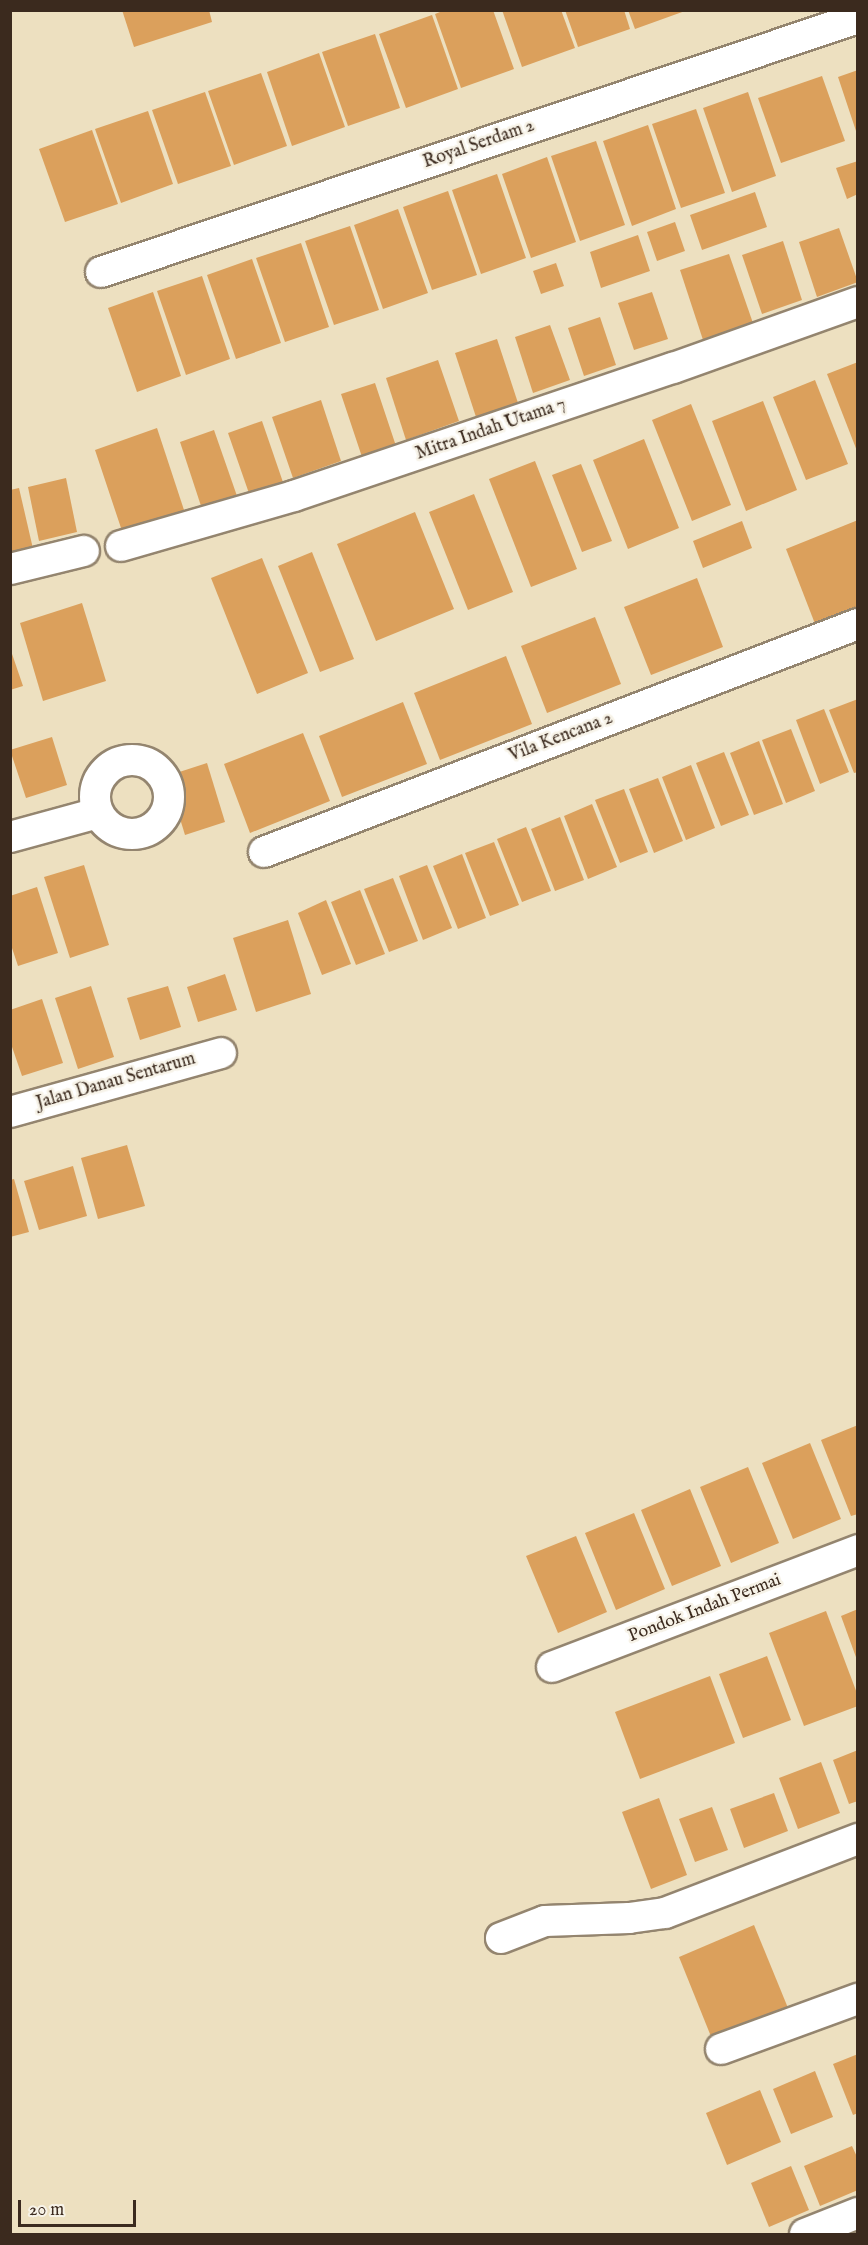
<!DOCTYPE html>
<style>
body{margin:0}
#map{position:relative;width:868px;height:2245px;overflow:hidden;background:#ede0c0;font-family:"IM FELL English",serif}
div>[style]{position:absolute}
.building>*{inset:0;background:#dba05c}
.roads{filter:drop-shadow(2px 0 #94856f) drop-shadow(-2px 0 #94856f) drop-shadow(0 2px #94856f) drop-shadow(0 -2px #94856f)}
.street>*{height:30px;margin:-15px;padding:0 15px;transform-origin:15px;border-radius:15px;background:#fff}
.street>.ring{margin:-15px;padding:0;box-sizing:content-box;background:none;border:30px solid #fff;border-radius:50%}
span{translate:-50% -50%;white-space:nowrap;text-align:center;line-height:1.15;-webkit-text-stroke:5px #f7f3e8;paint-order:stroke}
.street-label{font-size:18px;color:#3b2a1e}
.frame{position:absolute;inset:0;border:12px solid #3b2a1e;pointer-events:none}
.scale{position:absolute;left:18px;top:2200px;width:118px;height:27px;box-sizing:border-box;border:3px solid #3b2a1e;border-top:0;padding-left:8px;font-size:18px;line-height:21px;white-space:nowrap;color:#3b2a1e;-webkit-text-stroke:4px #f7f3e8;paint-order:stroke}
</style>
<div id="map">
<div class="building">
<i style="clip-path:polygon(122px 10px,209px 10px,212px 22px,134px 47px)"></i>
<i style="clip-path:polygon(445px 10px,493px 10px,514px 69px,461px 88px,435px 14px)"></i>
<i style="clip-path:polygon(502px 10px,561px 10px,575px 48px,522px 67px)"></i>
<i style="clip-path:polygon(565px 10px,624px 10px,630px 29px,578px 47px)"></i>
<i style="clip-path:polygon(628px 10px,685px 10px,685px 11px,635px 29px)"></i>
<i style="clip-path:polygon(432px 15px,458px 89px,406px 108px,379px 34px)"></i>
<i style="clip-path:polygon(375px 34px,400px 108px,348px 126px,322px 52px)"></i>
<i style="clip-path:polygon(319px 53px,345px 127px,292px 146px,267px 72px)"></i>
<i style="clip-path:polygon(858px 70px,858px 134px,857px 134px,838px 77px)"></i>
<i style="clip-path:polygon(261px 73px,287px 146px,234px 165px,208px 91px)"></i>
<i style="clip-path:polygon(822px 76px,845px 141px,781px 163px,758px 98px)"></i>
<i style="clip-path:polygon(205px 92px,231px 166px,178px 184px,152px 110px)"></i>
<i style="clip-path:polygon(748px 92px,776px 176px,732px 192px,703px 108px)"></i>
<i style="clip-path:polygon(696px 109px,725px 193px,681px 208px,652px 124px)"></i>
<i style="clip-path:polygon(148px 111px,173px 184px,121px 203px,95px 129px)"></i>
<i style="clip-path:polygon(648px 125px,676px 209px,632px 226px,603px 141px)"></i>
<i style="clip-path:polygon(92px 130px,118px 204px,65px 222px,39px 149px)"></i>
<i style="clip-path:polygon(596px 141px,625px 225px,580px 241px,551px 156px)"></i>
<i style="clip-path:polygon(547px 157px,576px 242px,531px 258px,502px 174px)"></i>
<i style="clip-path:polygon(858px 161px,858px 194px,847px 199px,836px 168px)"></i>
<i style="clip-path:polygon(497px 174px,526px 258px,481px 274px,452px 190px)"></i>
<i style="clip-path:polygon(448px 191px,477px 275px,432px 290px,403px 207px)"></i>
<i style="clip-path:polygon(755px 192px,767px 227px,702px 250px,690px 215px)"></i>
<i style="clip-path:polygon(398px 209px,428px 293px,383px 309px,354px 225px)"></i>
<i style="clip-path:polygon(675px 222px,685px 251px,657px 261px,647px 232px)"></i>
<i style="clip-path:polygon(350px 226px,379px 310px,334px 325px,305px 241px)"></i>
<i style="clip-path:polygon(839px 228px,858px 282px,817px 297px,799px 242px)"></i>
<i style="clip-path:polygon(638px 235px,650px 271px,601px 288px,590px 252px)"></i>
<i style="clip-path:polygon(783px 241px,802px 300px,762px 314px,742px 255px)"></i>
<i style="clip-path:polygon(301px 243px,329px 327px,285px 342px,256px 258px)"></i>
<i style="clip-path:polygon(729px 254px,754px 326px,704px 343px,680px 270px)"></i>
<i style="clip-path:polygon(252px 259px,281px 343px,236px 359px,207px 275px)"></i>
<i style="clip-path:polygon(556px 263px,564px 286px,541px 294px,533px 271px)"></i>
<i style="clip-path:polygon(202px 276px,230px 359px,186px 375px,157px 291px)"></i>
<i style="clip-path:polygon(153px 292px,181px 376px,137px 392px,108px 308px)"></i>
<i style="clip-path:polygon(652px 292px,668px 339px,634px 350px,618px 303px)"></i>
<i style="clip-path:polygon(600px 317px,616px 365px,584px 376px,568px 328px)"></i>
<i style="clip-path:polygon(550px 325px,570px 380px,533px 393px,515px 337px)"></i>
<i style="clip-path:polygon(497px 339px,519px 406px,477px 420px,455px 353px)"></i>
<i style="clip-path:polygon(438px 360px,459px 421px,406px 440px,386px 378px)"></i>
<i style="clip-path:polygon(858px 362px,858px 451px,857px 451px,827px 374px)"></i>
<i style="clip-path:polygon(815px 380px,848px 464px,806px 480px,773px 397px)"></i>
<i style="clip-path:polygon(375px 383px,396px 446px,362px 457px,341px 394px)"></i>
<i style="clip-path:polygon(321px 400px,341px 461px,293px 478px,272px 417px)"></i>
<i style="clip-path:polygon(763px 401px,797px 490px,746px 511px,712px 421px)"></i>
<i style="clip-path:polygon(691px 404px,731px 505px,692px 521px,652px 420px)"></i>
<i style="clip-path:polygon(262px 421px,286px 491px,252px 502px,228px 433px)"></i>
<i style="clip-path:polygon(157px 428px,185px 513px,123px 534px,95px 450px)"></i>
<i style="clip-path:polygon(214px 430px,237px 496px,202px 509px,180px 442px)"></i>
<i style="clip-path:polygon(644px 439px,679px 528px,628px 549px,593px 460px)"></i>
<i style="clip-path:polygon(535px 461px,577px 569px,531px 587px,489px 479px)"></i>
<i style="clip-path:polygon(581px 464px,612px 541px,582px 552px,552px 475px)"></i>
<i style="clip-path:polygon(66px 478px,77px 532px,39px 541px,28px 487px)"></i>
<i style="clip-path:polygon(19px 488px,34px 553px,10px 558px,10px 490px)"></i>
<i style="clip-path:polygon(474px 494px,513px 592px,468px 610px,429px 512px)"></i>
<i style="clip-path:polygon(415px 512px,454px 609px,376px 641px,337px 544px)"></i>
<i style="clip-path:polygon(858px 520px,858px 612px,817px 629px,786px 549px)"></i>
<i style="clip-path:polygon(742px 521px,752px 548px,703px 568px,693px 541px)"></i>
<i style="clip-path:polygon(312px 552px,354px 659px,320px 672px,278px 566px)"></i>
<i style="clip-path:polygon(262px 558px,308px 673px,257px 694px,211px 578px)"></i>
<i style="clip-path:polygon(697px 578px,723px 647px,651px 675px,624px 607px)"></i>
<i style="clip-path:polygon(82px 603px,106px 681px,43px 701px,20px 623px)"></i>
<i style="clip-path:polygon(595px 617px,621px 684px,547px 713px,521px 646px)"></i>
<i style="clip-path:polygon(10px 648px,23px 686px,10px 690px)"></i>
<i style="clip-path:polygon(506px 656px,532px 724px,440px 760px,414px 693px)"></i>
<i style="clip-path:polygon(858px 699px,858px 772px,854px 773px,829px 710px)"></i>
<i style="clip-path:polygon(403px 702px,427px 764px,342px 797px,319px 736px)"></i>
<i style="clip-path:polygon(824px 709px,849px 772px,820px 784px,796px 720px)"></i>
<i style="clip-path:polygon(791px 729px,815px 791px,786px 803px,762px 740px)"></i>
<i style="clip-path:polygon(303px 733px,330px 801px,250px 833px,224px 764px)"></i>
<i style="clip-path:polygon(52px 737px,67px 785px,26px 798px,10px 750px)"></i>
<i style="clip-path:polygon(759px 741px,783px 804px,754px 815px,730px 753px)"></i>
<i style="clip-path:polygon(724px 752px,749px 815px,721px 826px,696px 763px)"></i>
<i style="clip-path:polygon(207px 763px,225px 822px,185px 835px,167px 776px)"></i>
<i style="clip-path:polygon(691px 765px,715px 828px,686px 840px,662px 777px)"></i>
<i style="clip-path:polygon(658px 778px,683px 841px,654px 853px,629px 789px)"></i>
<i style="clip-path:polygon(624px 789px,648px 852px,620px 863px,595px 800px)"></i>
<i style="clip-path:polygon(592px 804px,617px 867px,588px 879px,564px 816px)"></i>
<i style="clip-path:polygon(560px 817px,584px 880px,555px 891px,531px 829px)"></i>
<i style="clip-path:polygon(526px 827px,551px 891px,522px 902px,497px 839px)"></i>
<i style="clip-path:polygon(494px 842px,519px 905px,490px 916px,465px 853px)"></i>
<i style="clip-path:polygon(462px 854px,486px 918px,458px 929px,433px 866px)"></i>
<i style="clip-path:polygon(84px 865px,109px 945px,70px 958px,44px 877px)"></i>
<i style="clip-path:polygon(427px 865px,452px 928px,423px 940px,399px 876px)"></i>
<i style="clip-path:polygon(393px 878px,418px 941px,389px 952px,364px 889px)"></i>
<i style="clip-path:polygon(37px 887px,58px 953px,18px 966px,10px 942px,10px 896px)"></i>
<i style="clip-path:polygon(360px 890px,385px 954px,356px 965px,331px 902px)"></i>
<i style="clip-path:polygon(326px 900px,351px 964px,322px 975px,298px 913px)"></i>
<i style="clip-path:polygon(288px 920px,311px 994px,256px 1012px,233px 938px)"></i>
<i style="clip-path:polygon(225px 974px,237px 1010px,198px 1022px,187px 987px)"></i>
<i style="clip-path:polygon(91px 986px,114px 1057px,78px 1069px,55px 998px)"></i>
<i style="clip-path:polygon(168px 986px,181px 1027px,140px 1040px,127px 998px)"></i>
<i style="clip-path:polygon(42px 999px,63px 1063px,22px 1076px,10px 1041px,10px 1010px)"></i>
<i style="clip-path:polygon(127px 1145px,145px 1206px,98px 1219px,81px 1158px)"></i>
<i style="clip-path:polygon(73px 1166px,87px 1216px,39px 1230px,24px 1181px)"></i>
<i style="clip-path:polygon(14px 1179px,29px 1232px,10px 1237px,10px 1180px)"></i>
<i style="clip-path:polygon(858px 1425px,858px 1514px,851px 1516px,821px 1440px)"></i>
<i style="clip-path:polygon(810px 1443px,841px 1519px,793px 1539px,762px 1463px)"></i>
<i style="clip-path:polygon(748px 1467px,779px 1543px,731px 1563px,700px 1487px)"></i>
<i style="clip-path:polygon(690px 1489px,721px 1566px,672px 1586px,641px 1510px)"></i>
<i style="clip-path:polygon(634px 1513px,665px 1589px,616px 1610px,585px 1533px)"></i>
<i style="clip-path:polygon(576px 1536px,607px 1612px,558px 1633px,526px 1556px)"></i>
<i style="clip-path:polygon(858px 1609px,858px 1660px,857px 1660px,841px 1616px)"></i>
<i style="clip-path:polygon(826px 1611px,858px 1696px,858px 1706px,804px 1726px,769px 1633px)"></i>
<i style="clip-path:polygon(767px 1656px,791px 1720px,743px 1738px,719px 1674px)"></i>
<i style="clip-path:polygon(710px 1676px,735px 1743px,640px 1779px,615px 1712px)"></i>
<i style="clip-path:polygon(858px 1750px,858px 1801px,849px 1804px,833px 1760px)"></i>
<i style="clip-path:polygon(821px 1762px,840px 1813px,798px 1829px,779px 1778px)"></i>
<i style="clip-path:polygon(774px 1793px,788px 1831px,744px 1848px,730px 1809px)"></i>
<i style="clip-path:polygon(659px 1798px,687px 1875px,651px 1889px,622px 1812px)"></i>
<i style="clip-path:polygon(712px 1807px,728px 1850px,695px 1862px,679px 1819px)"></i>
<i style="clip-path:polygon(754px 1925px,788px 2008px,712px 2039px,679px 1957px)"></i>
<i style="clip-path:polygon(858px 2054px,858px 2113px,853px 2115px,833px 2064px)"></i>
<i style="clip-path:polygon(815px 2071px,833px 2117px,791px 2134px,773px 2089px)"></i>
<i style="clip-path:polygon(760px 2090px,781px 2142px,727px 2165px,706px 2113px)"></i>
<i style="clip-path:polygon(852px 2146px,858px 2159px,858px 2190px,820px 2206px,804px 2166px)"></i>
<i style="clip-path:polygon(791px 2166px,809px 2210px,769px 2227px,751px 2183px)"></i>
</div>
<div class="roads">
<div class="street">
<i style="left:101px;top:272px;width:798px;rotate:-18.55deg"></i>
<i style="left:121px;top:546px;width:180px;rotate:-16.1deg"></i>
<i style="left:294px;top:496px;width:400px;rotate:-18.7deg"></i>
<i style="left:673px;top:368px;width:196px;rotate:-19.6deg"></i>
<i style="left:10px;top:569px;width:76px;rotate:-13.7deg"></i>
<i class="ring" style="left:95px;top:760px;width:44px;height:44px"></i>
<i style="left:10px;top:837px;width:91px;rotate:-15.3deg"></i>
<i style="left:264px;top:852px;width:636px;rotate:-21deg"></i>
<i style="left:10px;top:1112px;width:219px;rotate:-15.6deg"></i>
<i style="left:552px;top:1667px;width:328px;rotate:-20.9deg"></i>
<i style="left:501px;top:1938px;width:47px;rotate:-21.1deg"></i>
<i style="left:545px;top:1921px;width:84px;rotate:-2deg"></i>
<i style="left:629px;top:1918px;width:36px;rotate:-8deg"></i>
<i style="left:665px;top:1913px;width:207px;rotate:-21deg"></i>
<i style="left:721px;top:2049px;width:146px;rotate:-20.1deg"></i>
<i style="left:805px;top:2234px;width:57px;rotate:-21.6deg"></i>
</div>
</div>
<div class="street-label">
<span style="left:479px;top:145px;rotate:-19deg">Royal Serdam 2</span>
<span style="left:491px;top:430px;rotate:-19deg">Mitra Indah Utama 7</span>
<span style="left:561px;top:738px;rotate:-21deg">Vila Kencana 2</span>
<span style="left:116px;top:1082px;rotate:-16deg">Jalan Danau Sentarum</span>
<span style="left:705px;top:1609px;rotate:-21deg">Pondok Indah Permai</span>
</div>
<div class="frame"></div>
<div class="scale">20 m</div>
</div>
